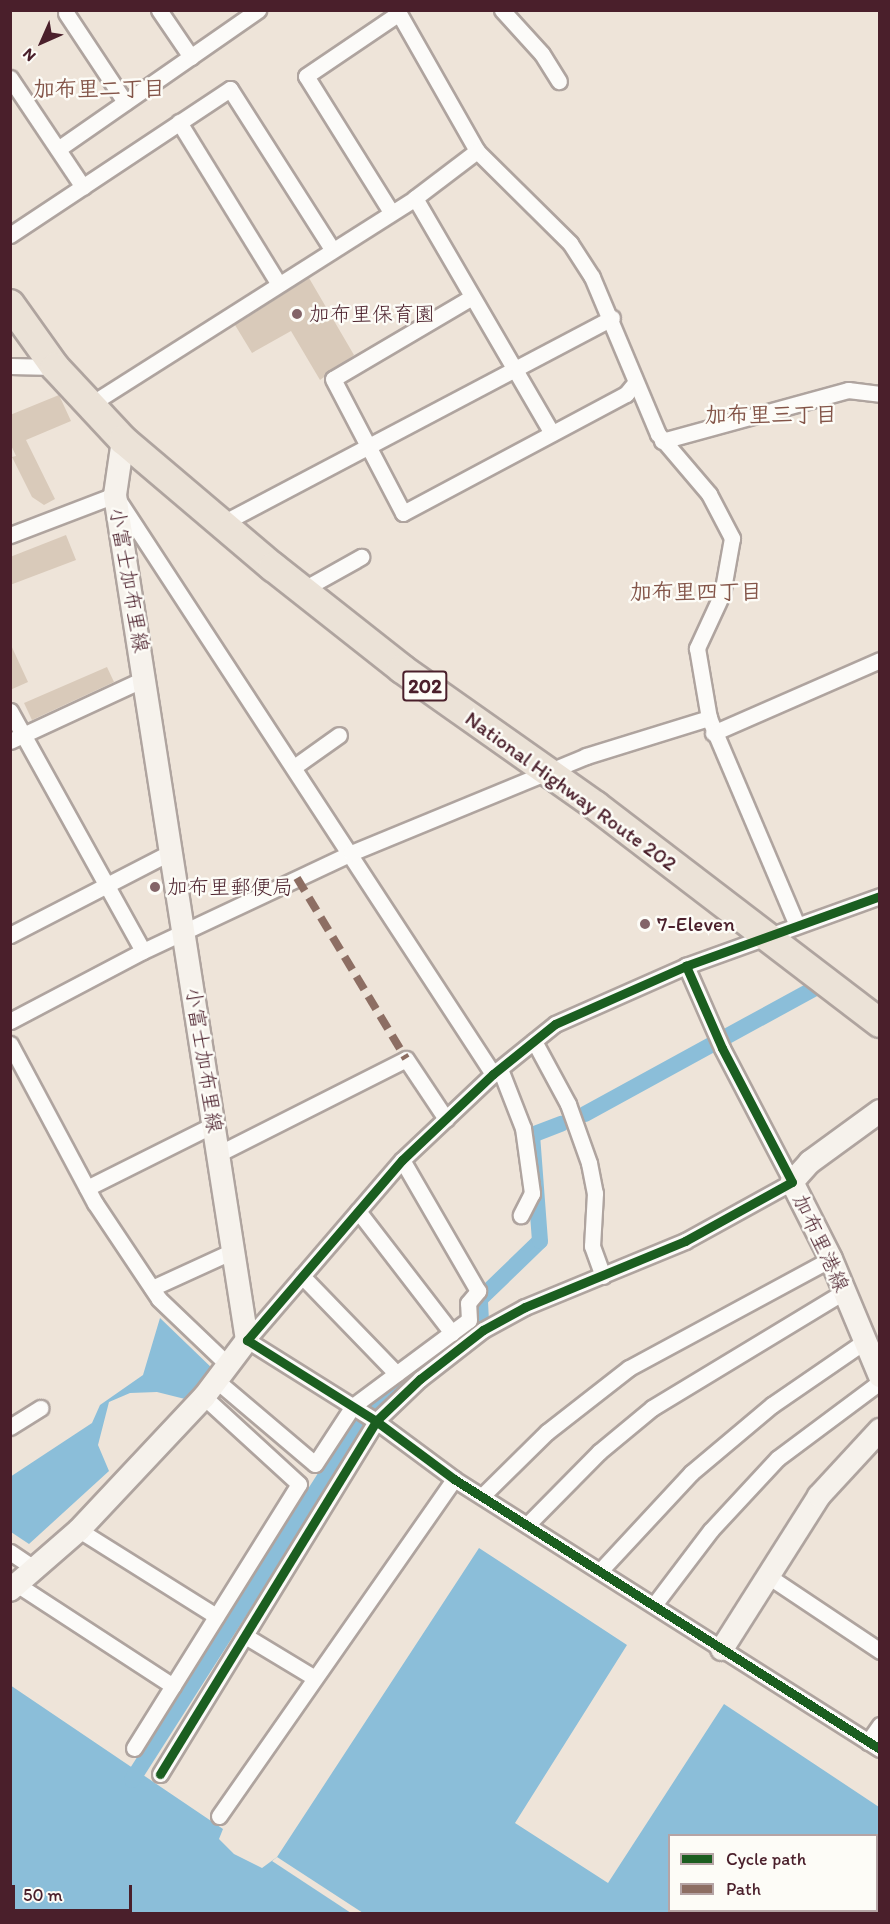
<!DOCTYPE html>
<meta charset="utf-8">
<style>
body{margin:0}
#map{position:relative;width:890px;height:1924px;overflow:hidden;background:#eee4d9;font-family:Itim,"Klee One",sans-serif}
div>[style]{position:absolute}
.water>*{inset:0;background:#8bbed9}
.pier>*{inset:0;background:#eee4d9}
.canal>*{height:16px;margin:-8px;padding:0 8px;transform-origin:8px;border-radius:8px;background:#8bbed9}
.building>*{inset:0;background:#d9caba}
.roads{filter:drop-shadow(2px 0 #afa49f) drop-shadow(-2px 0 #afa49f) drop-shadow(0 2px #afa49f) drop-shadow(0 -2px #afa49f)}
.street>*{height:15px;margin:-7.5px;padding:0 7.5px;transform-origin:7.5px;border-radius:7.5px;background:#fcfbf9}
.secondary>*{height:22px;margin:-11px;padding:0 11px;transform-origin:11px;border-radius:11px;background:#f6f2ec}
.highway>*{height:28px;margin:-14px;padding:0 14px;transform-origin:14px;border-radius:14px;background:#ebe2d7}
.quiet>*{height:8px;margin-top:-4px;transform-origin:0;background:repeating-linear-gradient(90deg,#8d6e63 0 15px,transparent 0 23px)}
.cycleway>*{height:9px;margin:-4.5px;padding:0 4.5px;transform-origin:4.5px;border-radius:4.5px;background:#1b5e20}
.dots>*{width:16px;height:16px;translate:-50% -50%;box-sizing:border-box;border:3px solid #fdfcf7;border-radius:50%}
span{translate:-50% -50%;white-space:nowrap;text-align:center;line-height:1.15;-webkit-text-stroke:5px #fdfcf7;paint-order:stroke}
.shield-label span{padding:2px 4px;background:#fdfcf7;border:2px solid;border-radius:4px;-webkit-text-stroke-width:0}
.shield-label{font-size:20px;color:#4a1f2b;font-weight:700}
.poi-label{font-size:21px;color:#4a1f2b}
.left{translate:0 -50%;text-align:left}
.street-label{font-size:21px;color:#4a1f2b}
.neighbourhood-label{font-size:22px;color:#835448;font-weight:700}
.frame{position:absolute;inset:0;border:12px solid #4a1f2b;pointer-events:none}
.legend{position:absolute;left:668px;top:1834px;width:210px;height:78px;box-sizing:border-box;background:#fdfcf7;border:2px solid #b5a4a5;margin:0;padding:8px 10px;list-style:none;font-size:18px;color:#4a1f2b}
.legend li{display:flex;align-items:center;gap:12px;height:30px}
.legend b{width:30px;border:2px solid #b5a4a5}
.north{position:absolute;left:12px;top:12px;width:60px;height:60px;-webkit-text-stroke:4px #fdfcf7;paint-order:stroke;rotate:225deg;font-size:16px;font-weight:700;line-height:24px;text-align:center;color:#4a1f2b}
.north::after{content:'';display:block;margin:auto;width:21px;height:27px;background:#4a1f2b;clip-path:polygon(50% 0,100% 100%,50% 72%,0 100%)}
.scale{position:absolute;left:12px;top:1885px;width:120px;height:27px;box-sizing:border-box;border:3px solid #4a1f2b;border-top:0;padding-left:8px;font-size:18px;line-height:21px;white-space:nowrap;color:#4a1f2b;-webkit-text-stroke:4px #fdfcf7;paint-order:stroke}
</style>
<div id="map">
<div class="water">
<i style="clip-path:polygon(160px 1318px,215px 1371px,185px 1399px,157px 1392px,130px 1393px,109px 1402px,98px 1445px,109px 1471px,29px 1544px,11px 1532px,10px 1477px,92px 1423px,100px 1405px,143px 1375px)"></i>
<i style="clip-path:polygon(evenodd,479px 1548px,627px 1645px,515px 1823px,608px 1883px,724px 1704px,879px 1807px,879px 1913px,11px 1913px,10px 1685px,223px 1829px,219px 1839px,234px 1854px,262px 1868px,277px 1857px,479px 1548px,670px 1836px,876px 1836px,876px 1910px,670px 1910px,670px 1836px)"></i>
</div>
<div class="pier">
<i style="clip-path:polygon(277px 1857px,363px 1913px,351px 1913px,272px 1861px)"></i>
</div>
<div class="canal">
<i style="left:585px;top:1114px;width:262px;rotate:-28.7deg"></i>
<i style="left:132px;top:1780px;width:445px;rotate:-57.5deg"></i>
<i style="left:371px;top:1405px;width:138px;rotate:-37.4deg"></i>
<i style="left:481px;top:1321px;width:22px;rotate:-93deg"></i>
<i style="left:480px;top:1299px;width:83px;rotate:-44deg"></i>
<i style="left:540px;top:1241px;width:106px;rotate:-94.3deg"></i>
<i style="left:532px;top:1135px;width:31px;rotate:-21deg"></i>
</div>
<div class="building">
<i style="clip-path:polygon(309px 278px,354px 355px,320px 380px,291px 331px,252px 353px,235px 325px)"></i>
<i style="clip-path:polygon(59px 395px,71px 421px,26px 440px,55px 499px,44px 505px,32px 497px,12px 457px,16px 456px,10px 443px,10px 415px)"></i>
<i style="clip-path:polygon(66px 535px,76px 560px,10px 585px,10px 557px)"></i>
<i style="clip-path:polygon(10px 643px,28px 682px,10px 690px)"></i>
<i style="clip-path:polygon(107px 667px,114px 682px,32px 720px,24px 703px)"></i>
</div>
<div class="roads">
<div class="street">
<i style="left:159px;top:10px;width:57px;rotate:55.8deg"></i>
<i style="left:397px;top:10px;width:162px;rotate:60.4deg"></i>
<i style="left:477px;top:151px;width:131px;rotate:44.7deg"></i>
<i style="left:570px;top:243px;width:40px;rotate:57.1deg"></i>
<i style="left:592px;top:277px;width:170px;rotate:67.2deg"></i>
<i style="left:658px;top:434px;width:79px;rotate:49.6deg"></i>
<i style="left:709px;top:494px;width:50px;rotate:62.4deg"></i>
<i style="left:732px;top:538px;width:57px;rotate:100.1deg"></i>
<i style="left:722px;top:594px;width:60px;rotate:114.8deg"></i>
<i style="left:697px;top:648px;width:71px;rotate:80.3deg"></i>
<i style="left:709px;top:718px;width:225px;rotate:67deg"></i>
<i style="left:502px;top:10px;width:59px;rotate:47.7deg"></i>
<i style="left:542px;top:54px;width:32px;rotate:58deg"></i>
<i style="left:66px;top:13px;width:107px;rotate:56.5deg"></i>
<i style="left:10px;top:78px;width:131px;rotate:56.2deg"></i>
<i style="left:179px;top:122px;width:189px;rotate:58.4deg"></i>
<i style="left:58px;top:149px;width:244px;rotate:-34.8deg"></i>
<i style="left:415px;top:198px;width:272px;rotate:59.8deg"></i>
<i style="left:391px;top:212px;width:160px;rotate:-122deg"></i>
<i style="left:306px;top:76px;width:112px;rotate:-34.1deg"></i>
<i style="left:10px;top:235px;width:264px;rotate:-33.6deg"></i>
<i style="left:230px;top:89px;width:190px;rotate:57.5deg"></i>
<i style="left:472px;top:297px;width:161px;rotate:149.5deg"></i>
<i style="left:333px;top:379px;width:151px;rotate:62.4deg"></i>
<i style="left:403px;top:513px;width:253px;rotate:-28.1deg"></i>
<i style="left:626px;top:394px;width:13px;rotate:-51deg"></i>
<i style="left:10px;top:366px;width:45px;rotate:1.3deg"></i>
<i style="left:91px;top:404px;width:384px;rotate:-32.4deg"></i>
<i style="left:415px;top:198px;width:78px;rotate:-37.2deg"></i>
<i style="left:662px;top:441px;width:193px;rotate:-15.3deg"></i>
<i style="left:848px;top:390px;width:32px;rotate:7deg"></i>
<i style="left:221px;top:524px;width:442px;rotate:-27.8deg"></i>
<i style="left:10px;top:535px;width:112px;rotate:-20.9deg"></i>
<i style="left:115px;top:495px;width:691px;rotate:56.86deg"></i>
<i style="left:302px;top:590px;width:68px;rotate:-29.2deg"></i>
<i style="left:10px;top:711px;width:274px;rotate:61deg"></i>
<i style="left:713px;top:733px;width:182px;rotate:-23.6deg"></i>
<i style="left:10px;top:741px;width:150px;rotate:-24.9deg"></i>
<i style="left:294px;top:767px;width:55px;rotate:-35.4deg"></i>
<i style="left:880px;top:896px;width:206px;rotate:160.2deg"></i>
<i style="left:686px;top:966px;width:143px;rotate:156.1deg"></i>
<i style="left:555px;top:1024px;width:80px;rotate:141.1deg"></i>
<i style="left:493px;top:1074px;width:125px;rotate:136.6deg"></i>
<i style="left:402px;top:1160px;width:238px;rotate:130.7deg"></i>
<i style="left:247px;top:1340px;width:152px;rotate:32.1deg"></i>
<i style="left:376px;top:1421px;width:97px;rotate:36.6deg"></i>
<i style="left:454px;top:1479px;width:504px;rotate:32.37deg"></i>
<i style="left:10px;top:935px;width:183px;rotate:-27.3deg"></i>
<i style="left:10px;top:1021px;width:150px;rotate:-27.8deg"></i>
<i style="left:143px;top:951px;width:230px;rotate:-25.2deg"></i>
<i style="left:351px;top:853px;width:254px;rotate:-22.4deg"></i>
<i style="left:586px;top:756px;width:129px;rotate:-17.2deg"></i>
<i style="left:534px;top:1041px;width:72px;rotate:61.6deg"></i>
<i style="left:568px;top:1104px;width:63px;rotate:70.4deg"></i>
<i style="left:589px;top:1163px;width:31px;rotate:79deg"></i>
<i style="left:595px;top:1193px;width:53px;rotate:93.2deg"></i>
<i style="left:592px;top:1246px;width:32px;rotate:70deg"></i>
<i style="left:10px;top:1044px;width:180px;rotate:61.9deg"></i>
<i style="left:95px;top:1203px;width:115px;rotate:56.3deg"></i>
<i style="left:159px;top:1299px;width:97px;rotate:43.7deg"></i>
<i style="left:500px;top:1069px;width:63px;rotate:68.7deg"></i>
<i style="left:523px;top:1128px;width:66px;rotate:82.1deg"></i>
<i style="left:532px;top:1193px;width:25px;rotate:117deg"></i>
<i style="left:220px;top:1153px;width:208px;rotate:-26.8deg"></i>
<i style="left:406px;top:1059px;width:72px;rotate:56.3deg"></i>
<i style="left:87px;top:1188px;width:143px;rotate:-26.6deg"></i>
<i style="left:358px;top:1211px;width:154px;rotate:52.4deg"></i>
<i style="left:302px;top:1276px;width:136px;rotate:45.9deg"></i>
<i style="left:152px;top:1288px;width:91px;rotate:-24.6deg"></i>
<i style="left:217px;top:1381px;width:128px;rotate:40.3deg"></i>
<i style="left:315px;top:1464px;width:69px;rotate:-56.8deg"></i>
<i style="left:353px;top:1406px;width:144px;rotate:-36.6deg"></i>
<i style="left:469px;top:1320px;width:17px;rotate:-93deg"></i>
<i style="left:468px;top:1303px;width:16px;rotate:-50deg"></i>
<i style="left:478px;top:1291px;width:151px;rotate:-120.1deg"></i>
<i style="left:10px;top:1427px;width:36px;rotate:-32deg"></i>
<i style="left:482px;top:1496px;width:91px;rotate:-44.6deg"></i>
<i style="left:547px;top:1432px;width:104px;rotate:-38deg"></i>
<i style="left:629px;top:1368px;width:230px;rotate:-28.4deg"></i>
<i style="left:527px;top:1525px;width:103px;rotate:-45.4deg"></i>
<i style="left:599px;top:1452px;width:69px;rotate:-39.7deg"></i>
<i style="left:652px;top:1408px;width:226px;rotate:-31.2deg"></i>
<i style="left:79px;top:1530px;width:162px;rotate:32.1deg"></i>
<i style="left:10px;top:1552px;width:32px;rotate:34deg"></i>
<i style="left:600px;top:1571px;width:134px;rotate:-47.1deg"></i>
<i style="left:691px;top:1473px;width:106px;rotate:-40deg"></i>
<i style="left:772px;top:1405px;width:113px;rotate:-34.5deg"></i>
<i style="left:768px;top:1576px;width:135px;rotate:33.8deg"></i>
<i style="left:18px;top:1585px;width:185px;rotate:33.1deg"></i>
<i style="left:654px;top:1605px;width:94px;rotate:-52.8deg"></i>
<i style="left:711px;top:1530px;width:98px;rotate:-47.1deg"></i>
<i style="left:778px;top:1458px;width:127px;rotate:-36.7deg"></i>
<i style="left:247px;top:1637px;width:79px;rotate:31.1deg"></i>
<i style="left:868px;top:1742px;width:21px;rotate:-55deg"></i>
<i style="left:134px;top:1748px;width:311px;rotate:-58deg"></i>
<i style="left:299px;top:1484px;width:129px;rotate:-137.5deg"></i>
<i style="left:160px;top:1774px;width:414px;rotate:-58.5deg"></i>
<i style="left:376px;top:1421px;width:61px;rotate:-43.7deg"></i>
<i style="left:420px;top:1379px;width:80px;rotate:-37.9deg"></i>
<i style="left:483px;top:1330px;width:48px;rotate:-28.7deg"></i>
<i style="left:525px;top:1307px;width:173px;rotate:-22.4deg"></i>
<i style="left:685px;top:1241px;width:122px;rotate:-28.9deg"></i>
<i style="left:792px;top:1182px;width:151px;rotate:-117.6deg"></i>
<i style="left:722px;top:1048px;width:90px;rotate:-113.7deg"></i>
<i style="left:219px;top:1816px;width:411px;rotate:-55.1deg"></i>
</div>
<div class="secondary">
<i style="left:880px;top:1111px;width:87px;rotate:143.9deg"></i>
<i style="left:810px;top:1162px;width:27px;rotate:132deg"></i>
<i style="left:792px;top:1182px;width:86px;rotate:63.1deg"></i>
<i style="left:831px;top:1259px;width:127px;rotate:67.3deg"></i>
<i style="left:10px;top:1590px;width:91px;rotate:-41deg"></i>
<i style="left:79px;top:1530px;width:183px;rotate:-46.8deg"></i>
<i style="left:204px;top:1397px;width:71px;rotate:-53deg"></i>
<i style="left:247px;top:1340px;width:855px;rotate:-98.88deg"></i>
<i style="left:115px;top:495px;width:56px;rotate:-81.7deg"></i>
<i style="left:722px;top:1649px;width:181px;rotate:-57.6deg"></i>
<i style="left:819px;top:1496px;width:90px;rotate:-47.3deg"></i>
</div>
<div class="highway">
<i style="left:10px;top:304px;width:77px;rotate:54.5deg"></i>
<i style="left:55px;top:367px;width:100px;rotate:47deg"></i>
<i style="left:123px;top:440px;width:197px;rotate:40.3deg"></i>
<i style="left:273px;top:567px;width:164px;rotate:38.3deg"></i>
<i style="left:402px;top:669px;width:237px;rotate:35.2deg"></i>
<i style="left:596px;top:806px;width:357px;rotate:37.4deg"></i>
</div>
</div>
<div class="quiet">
<i style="left:297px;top:878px;width:211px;rotate:58.9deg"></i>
</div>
<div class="cycleway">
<i style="left:880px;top:896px;width:206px;rotate:160.2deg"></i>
<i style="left:686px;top:966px;width:143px;rotate:156.1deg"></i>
<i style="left:555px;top:1024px;width:80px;rotate:141.1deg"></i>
<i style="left:493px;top:1074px;width:125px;rotate:136.6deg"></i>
<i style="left:402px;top:1160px;width:238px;rotate:130.7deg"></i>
<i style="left:247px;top:1340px;width:152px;rotate:32.1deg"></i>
<i style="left:376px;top:1421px;width:97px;rotate:36.6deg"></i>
<i style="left:454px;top:1479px;width:504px;rotate:32.37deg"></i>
<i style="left:160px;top:1774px;width:414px;rotate:-58.5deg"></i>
<i style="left:376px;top:1421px;width:61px;rotate:-43.7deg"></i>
<i style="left:420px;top:1379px;width:80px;rotate:-37.9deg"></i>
<i style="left:483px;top:1330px;width:48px;rotate:-28.7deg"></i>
<i style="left:525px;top:1307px;width:173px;rotate:-22.4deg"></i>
<i style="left:685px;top:1241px;width:122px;rotate:-28.9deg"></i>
<i style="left:792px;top:1182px;width:151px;rotate:-117.6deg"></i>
<i style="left:722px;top:1048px;width:90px;rotate:-113.7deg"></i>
</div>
<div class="dots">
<i style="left:297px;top:314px;background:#836468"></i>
<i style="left:155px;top:887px;background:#836468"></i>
<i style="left:645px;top:924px;background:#836468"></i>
</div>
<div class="shield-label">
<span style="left:425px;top:686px">202</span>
</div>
<div class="poi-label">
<span class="left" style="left:309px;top:314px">加布里保育園</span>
<span class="left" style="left:167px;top:887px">加布里郵便局</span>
<span class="left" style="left:657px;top:924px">7-Eleven</span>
</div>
<div class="street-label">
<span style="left:129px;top:580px;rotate:80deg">小富士加布里線</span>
<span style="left:571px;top:791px;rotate:36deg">National Highway Route 202</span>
<span style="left:204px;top:1060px;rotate:81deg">小富士加布里線</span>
<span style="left:821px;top:1243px;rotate:65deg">加布里港線</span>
</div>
<div class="neighbourhood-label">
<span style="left:99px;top:89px">加布里二丁目</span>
<span style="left:771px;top:415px">加布里三丁目</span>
<span style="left:696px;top:592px">加布里四丁目</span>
</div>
<div class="frame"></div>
<ul class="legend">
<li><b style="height:8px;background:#1b5e20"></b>Cycle path</li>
<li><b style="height:8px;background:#8d6e63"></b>Path</li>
</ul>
<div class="north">N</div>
<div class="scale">50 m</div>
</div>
